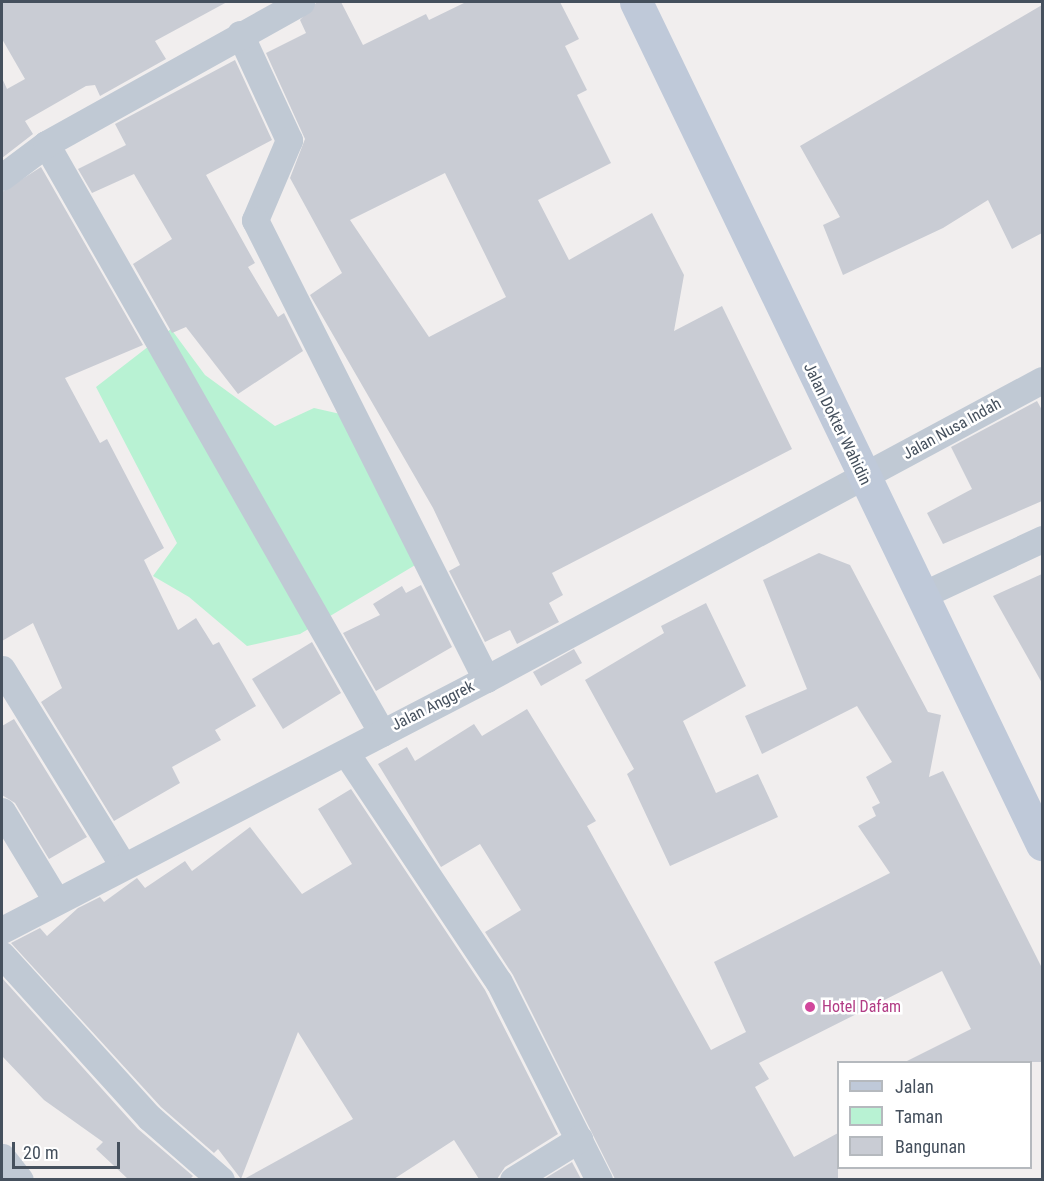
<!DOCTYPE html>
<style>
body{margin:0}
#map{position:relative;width:1044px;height:1181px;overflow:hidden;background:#f1eeee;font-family:"Roboto Condensed",sans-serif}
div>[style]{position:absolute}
.green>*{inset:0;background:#b8f2d3}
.building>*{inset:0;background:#c9ccd4}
.street>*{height:27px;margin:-13.5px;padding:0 13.5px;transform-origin:13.5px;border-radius:13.5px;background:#c0c9d4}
.secondary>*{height:33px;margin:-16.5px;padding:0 16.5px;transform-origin:16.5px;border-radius:16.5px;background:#bfc9d9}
.dots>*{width:16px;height:16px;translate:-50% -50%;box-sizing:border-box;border:3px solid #fff;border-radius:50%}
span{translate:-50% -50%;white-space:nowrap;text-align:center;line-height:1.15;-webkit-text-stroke:5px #fff;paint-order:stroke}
.street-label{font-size:16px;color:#45505d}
.hotel-label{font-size:16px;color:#b23c85}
.left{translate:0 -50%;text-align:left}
.frame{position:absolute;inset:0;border:3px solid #45505d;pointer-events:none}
.legend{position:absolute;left:837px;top:1061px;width:195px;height:108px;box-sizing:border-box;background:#fff;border:2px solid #b5b9be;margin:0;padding:8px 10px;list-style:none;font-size:18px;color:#45505d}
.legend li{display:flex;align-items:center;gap:12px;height:30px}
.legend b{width:30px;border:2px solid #b5b9be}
.scale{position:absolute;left:12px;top:1142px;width:108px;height:27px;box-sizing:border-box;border:3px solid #45505d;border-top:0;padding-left:8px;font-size:18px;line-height:21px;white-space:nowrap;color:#45505d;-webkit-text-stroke:4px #fff;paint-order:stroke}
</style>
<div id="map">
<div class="green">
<i style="clip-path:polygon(171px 329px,205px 375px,275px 426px,314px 408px,358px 418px,422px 561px,300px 634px,247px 646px,189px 597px,153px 576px,177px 543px,96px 387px)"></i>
</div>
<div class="building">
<i style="clip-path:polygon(2px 2px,227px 2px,155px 41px,166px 59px,100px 96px,95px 85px,86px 86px,25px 121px,33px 134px,2px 158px,2px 78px,7px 89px,25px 79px,2px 39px)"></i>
<i style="clip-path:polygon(evenodd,317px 2px,341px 2px,363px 45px,426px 14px,429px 20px,466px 2px,560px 2px,579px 39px,565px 46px,587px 90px,577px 95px,611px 163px,538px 200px,569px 260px,652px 213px,684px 275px,674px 331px,722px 306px,792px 449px,552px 573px,563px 595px,549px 603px,559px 622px,517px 644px,510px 630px,485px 642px,449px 571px,460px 565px,433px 508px,310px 295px,342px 273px,290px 178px,305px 139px,266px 53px,306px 33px,300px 20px,317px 2px,445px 173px,506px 297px,429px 337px,350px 220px,445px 173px)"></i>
<i style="clip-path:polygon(1042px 5px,1042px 233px,1012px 249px,988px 200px,943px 228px,843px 275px,823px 225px,840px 217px,800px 146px)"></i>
<i style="clip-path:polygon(235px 60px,272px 140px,206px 175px,255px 263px,248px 267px,278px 317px,284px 313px,303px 351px,238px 394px,186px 327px,172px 333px,133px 264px,172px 239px,134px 174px,92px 193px,78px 169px,126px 145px,115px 124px)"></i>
<i style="clip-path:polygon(41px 167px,143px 345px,65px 378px,100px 443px,107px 439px,164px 548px,144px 560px,178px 630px,196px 618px,213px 645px,219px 642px,256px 706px,215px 730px,221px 740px,172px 767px,180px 783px,114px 821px,41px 702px,62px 688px,33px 623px,2px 641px,2px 192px)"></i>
<i style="clip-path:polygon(1037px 401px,1042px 410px,1042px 501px,943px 544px,927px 513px,972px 489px,951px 447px)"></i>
<i style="clip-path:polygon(819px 553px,850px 565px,928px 712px,941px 715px,929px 777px,943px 771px,1042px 968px,1042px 1062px,905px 1062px,971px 1029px,942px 971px,759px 1063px,769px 1079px,755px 1087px,794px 1157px,838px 1133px,838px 1179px,615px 1179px,513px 975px,485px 932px,521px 910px,480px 844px,441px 867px,378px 764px,407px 747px,415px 761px,474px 724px,482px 736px,527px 709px,596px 821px,587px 826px,711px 1050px,746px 1032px,714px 962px,890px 873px,858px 826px,876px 816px,872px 807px,880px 803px,866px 777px,892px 762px,857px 706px,762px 754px,745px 716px,807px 689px,763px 580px)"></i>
<i style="clip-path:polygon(1042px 574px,1042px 683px,993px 596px)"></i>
<i style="clip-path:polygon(421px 585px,452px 647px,376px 691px,343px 633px,380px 615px,373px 604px,402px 586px,406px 593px)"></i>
<i style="clip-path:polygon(706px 603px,746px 686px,683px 721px,716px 793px,758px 774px,778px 817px,670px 866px,627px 774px,634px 769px,585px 680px,664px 633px,661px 626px)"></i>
<i style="clip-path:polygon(312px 642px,341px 693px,283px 729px,252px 679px)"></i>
<i style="clip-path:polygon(574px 649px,582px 663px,541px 686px,533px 672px)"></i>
<i style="clip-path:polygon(14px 719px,87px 837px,49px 859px,15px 803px,2px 795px,2px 726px)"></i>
<i style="clip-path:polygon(351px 789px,485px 990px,558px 1134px,505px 1167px,497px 1179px,479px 1179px,454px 1140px,394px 1179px,244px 1179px,353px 1119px,298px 1032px,241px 1179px,218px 1149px,214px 1153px,161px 1107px,11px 943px,40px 928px,47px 936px,78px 908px,100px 897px,104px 902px,137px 878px,145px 888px,185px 861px,192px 871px,250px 827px,302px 894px,352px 864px,318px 809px)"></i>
<i style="clip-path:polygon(2px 978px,138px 1129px,193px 1176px,190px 1179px,128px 1179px,96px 1149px,103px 1142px,44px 1100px,2px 1056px)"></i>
<i style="clip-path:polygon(572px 1162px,581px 1179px,544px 1179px)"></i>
</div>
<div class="street">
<i style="left:240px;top:34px;width:117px;rotate:65.2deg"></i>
<i style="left:289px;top:140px;width:87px;rotate:113deg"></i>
<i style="left:255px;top:220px;width:514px;rotate:63.29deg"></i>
<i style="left:46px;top:144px;width:678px;rotate:60.3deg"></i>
<i style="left:2px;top:177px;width:55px;rotate:-36.9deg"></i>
<i style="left:46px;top:144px;width:292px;rotate:-29.1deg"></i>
<i style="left:920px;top:596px;width:135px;rotate:-25deg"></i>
<i style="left:2px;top:669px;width:231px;rotate:58.4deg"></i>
<i style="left:346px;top:753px;width:275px;rotate:56.3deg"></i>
<i style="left:499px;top:982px;width:222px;rotate:63.2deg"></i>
<i style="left:2px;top:811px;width:104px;rotate:58.8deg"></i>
<i style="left:2px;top:930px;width:545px;rotate:-27.41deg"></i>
<i style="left:486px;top:679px;width:631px;rotate:-28.27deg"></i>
<i style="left:2px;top:955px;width:220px;rotate:47.8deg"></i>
<i style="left:150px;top:1118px;width:94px;rotate:41.1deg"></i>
<i style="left:2px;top:1157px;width:29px;rotate:52deg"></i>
<i style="left:513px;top:1180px;width:78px;rotate:-31.8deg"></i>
</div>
<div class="secondary">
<i style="left:636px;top:2px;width:935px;rotate:64.26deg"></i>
</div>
<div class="dots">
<i style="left:810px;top:1007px;background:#d1479c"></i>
</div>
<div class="street-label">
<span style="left:837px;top:424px;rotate:64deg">Jalan Dokter Wahidin</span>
<span style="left:952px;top:429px;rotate:-29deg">Jalan Nusa Indah</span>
<span style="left:433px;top:706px;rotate:-27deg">Jalan Anggrek</span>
</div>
<div class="hotel-label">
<span class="left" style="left:822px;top:1007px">Hotel Dafam</span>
</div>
<div class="frame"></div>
<ul class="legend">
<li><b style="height:8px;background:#bfc9d9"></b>Jalan</li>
<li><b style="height:16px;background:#b8f2d3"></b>Taman</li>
<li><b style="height:16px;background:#c9ccd4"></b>Bangunan</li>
</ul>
<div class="scale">20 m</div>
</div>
